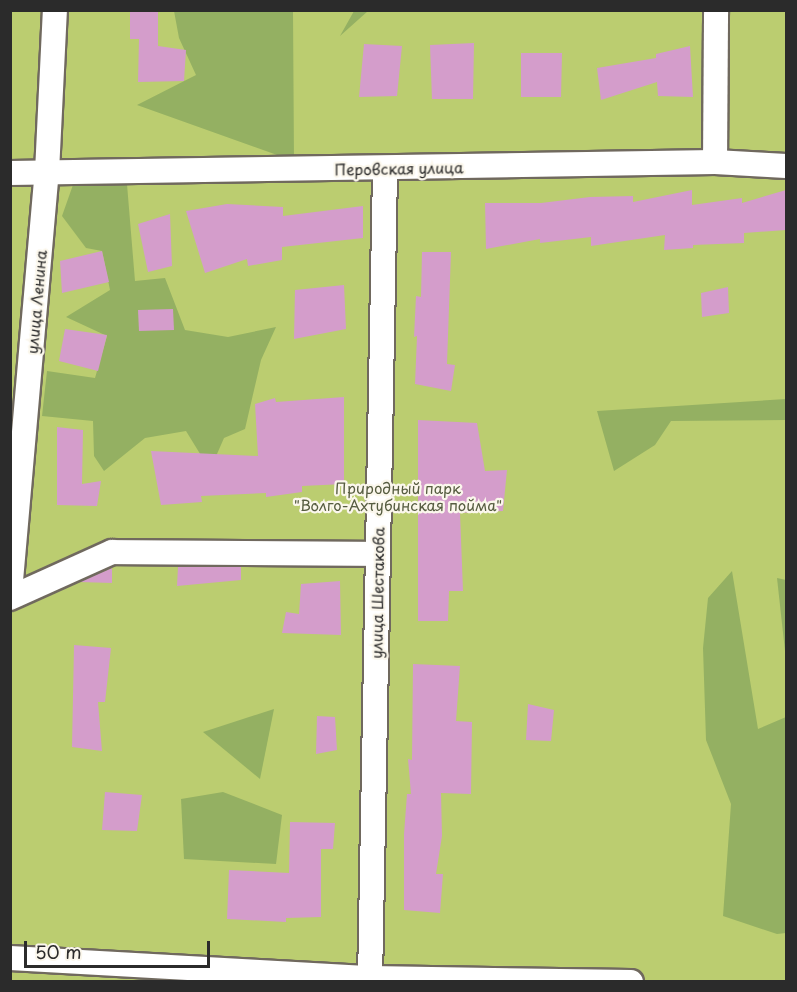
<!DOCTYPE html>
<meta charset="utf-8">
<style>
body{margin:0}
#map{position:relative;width:797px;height:992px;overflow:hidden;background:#f1dcbc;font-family:"Playpen Sans",sans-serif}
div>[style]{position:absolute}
.green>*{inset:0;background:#bbcd70}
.forest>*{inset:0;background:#94b062}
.building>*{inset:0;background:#d49dcb}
.roads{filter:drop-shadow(2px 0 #70695e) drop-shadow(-2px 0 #70695e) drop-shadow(0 2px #70695e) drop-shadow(0 -2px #70695e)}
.minor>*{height:24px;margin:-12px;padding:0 12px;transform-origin:12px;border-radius:12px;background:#fff}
span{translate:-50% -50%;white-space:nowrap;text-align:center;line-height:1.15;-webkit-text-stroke:4.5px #fbf7ec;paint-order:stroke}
.street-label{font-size:15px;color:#2b2b2b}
.park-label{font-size:15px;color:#565c40}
.frame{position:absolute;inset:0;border:12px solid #2b2b2b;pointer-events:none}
.scale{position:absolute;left:24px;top:941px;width:186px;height:27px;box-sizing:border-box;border:3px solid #2b2b2b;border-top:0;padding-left:8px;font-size:18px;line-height:21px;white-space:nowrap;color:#2b2b2b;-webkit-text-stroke:4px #fbf7ec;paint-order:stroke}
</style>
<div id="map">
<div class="green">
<i style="clip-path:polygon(11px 11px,786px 11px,786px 981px,11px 981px)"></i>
</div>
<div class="forest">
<i style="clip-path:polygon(354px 10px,368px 11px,340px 36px,354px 11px)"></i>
<i style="clip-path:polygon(174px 11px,293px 11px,294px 161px,137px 105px,196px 75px,179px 38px)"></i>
<i style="clip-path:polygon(126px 172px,135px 281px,165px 278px,185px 330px,228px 337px,276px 327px,261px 360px,245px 429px,224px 438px,210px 470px,186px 431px,145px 438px,104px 471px,94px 456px,93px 421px,42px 416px,47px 371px,95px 378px,107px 336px,66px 317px,110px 290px,102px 251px,86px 248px,62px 216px,74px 182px)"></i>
<i style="clip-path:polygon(786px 399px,786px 420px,671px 421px,655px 445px,614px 471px,597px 411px)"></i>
<i style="clip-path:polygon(732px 571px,758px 729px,786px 717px,786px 933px,777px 934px,723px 916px,731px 804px,706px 740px,703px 648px,708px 598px)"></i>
<i style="clip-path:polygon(777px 578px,786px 580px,786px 660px)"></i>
<i style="clip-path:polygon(274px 709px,260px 779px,203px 732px)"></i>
<i style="clip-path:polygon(223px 792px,282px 815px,276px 864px,184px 859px,181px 799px)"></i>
</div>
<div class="building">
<i style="clip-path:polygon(130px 10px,158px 10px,158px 46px,186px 50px,184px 81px,138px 82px,139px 39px,130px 39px)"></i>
<i style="clip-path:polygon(474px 43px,473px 99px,432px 99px,430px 45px)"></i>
<i style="clip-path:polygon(364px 44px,402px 46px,397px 96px,359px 97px)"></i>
<i style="clip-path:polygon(690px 46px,693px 97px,658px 96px,657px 82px,601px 100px,597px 68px,656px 58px,656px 54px)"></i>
<i style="clip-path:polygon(521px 53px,562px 53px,561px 97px,521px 97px)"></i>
<i style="clip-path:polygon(692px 190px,692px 205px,742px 198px,742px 203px,786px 190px,786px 230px,744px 233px,744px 243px,693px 245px,693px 248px,664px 250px,665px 235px,591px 246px,591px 237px,540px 243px,540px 239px,486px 249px,485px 203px,541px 203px,590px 197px,633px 196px,633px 202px)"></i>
<i style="clip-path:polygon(227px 204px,283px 207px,283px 216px,363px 206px,363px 238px,282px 247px,282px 260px,248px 266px,247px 259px,205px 273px,186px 211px)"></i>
<i style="clip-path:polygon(170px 214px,172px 266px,148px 272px,138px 224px)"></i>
<i style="clip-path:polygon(102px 251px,109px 282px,62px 293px,60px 261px)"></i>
<i style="clip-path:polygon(422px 252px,451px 252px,447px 364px,455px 365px,451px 391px,415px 384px,417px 336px,414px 337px,416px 296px,421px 297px)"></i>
<i style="clip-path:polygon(344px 285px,346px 329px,294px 339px,295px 290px)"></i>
<i style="clip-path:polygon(728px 287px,729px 313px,702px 317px,701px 293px)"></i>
<i style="clip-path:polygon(173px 309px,174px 330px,139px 331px,138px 310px)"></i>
<i style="clip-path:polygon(65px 329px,107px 335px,98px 371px,59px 361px)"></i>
<i style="clip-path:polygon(344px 397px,344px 484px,302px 486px,302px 492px,266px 497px,266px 493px,201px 496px,202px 502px,161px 505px,151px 451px,258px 456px,255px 404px,275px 398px,276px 402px)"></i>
<i style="clip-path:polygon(418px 420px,477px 423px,485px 471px,507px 470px,503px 511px,460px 513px,463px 591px,449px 591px,448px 621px,418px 621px)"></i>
<i style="clip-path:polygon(57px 427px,83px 430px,82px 484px,101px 481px,97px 506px,57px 505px)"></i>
<i style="clip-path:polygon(178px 567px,241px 567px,241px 580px,177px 586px)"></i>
<i style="clip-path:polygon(112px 568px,112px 583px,79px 582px)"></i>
<i style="clip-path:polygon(340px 581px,341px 635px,282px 633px,286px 612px,299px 614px,301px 584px)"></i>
<i style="clip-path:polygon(74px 645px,111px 648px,105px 702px,98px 702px,102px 751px,72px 747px)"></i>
<i style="clip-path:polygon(413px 664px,460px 666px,456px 721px,472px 722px,471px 794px,441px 793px,442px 836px,436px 874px,443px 874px,440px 913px,404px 910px,404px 834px,407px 794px,411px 794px,408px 759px,412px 760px)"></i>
<i style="clip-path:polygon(528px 704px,554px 710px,551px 741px,526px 740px)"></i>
<i style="clip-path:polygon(317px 716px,335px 717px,337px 750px,316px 754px)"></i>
<i style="clip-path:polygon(105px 792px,142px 795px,137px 831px,102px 830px)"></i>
<i style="clip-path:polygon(290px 822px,335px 823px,333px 849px,321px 849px,321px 917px,286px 918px,286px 922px,227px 919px,229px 870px,289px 873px)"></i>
</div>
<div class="roads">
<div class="minor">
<i style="left:715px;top:162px;width:152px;rotate:-89.6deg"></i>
<i style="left:10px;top:173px;width:705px;rotate:-0.89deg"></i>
<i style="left:715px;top:162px;width:71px;rotate:3.2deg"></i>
<i style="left:10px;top:592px;width:422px;rotate:-85deg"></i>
<i style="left:47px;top:172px;width:162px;rotate:-87.2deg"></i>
<i style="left:10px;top:598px;width:112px;rotate:-24.3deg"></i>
<i style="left:112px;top:552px;width:266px;rotate:0.4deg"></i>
<i style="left:10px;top:958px;width:361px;rotate:3.2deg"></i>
<i style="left:370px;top:978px;width:261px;rotate:0.9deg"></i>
<i style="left:370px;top:982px;width:813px;rotate:-88.94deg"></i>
</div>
</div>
<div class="street-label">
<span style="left:399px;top:168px;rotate:-1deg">Перовская улица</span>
<span style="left:36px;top:302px;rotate:-85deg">улица Ленина</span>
<span style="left:377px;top:593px;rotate:-89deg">улица Шестакова</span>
</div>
<div class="park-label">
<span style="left:398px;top:496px">Природный парк<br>"Волго-Ахтубинская пойма"</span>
</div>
<div class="frame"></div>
<div class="scale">50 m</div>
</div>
